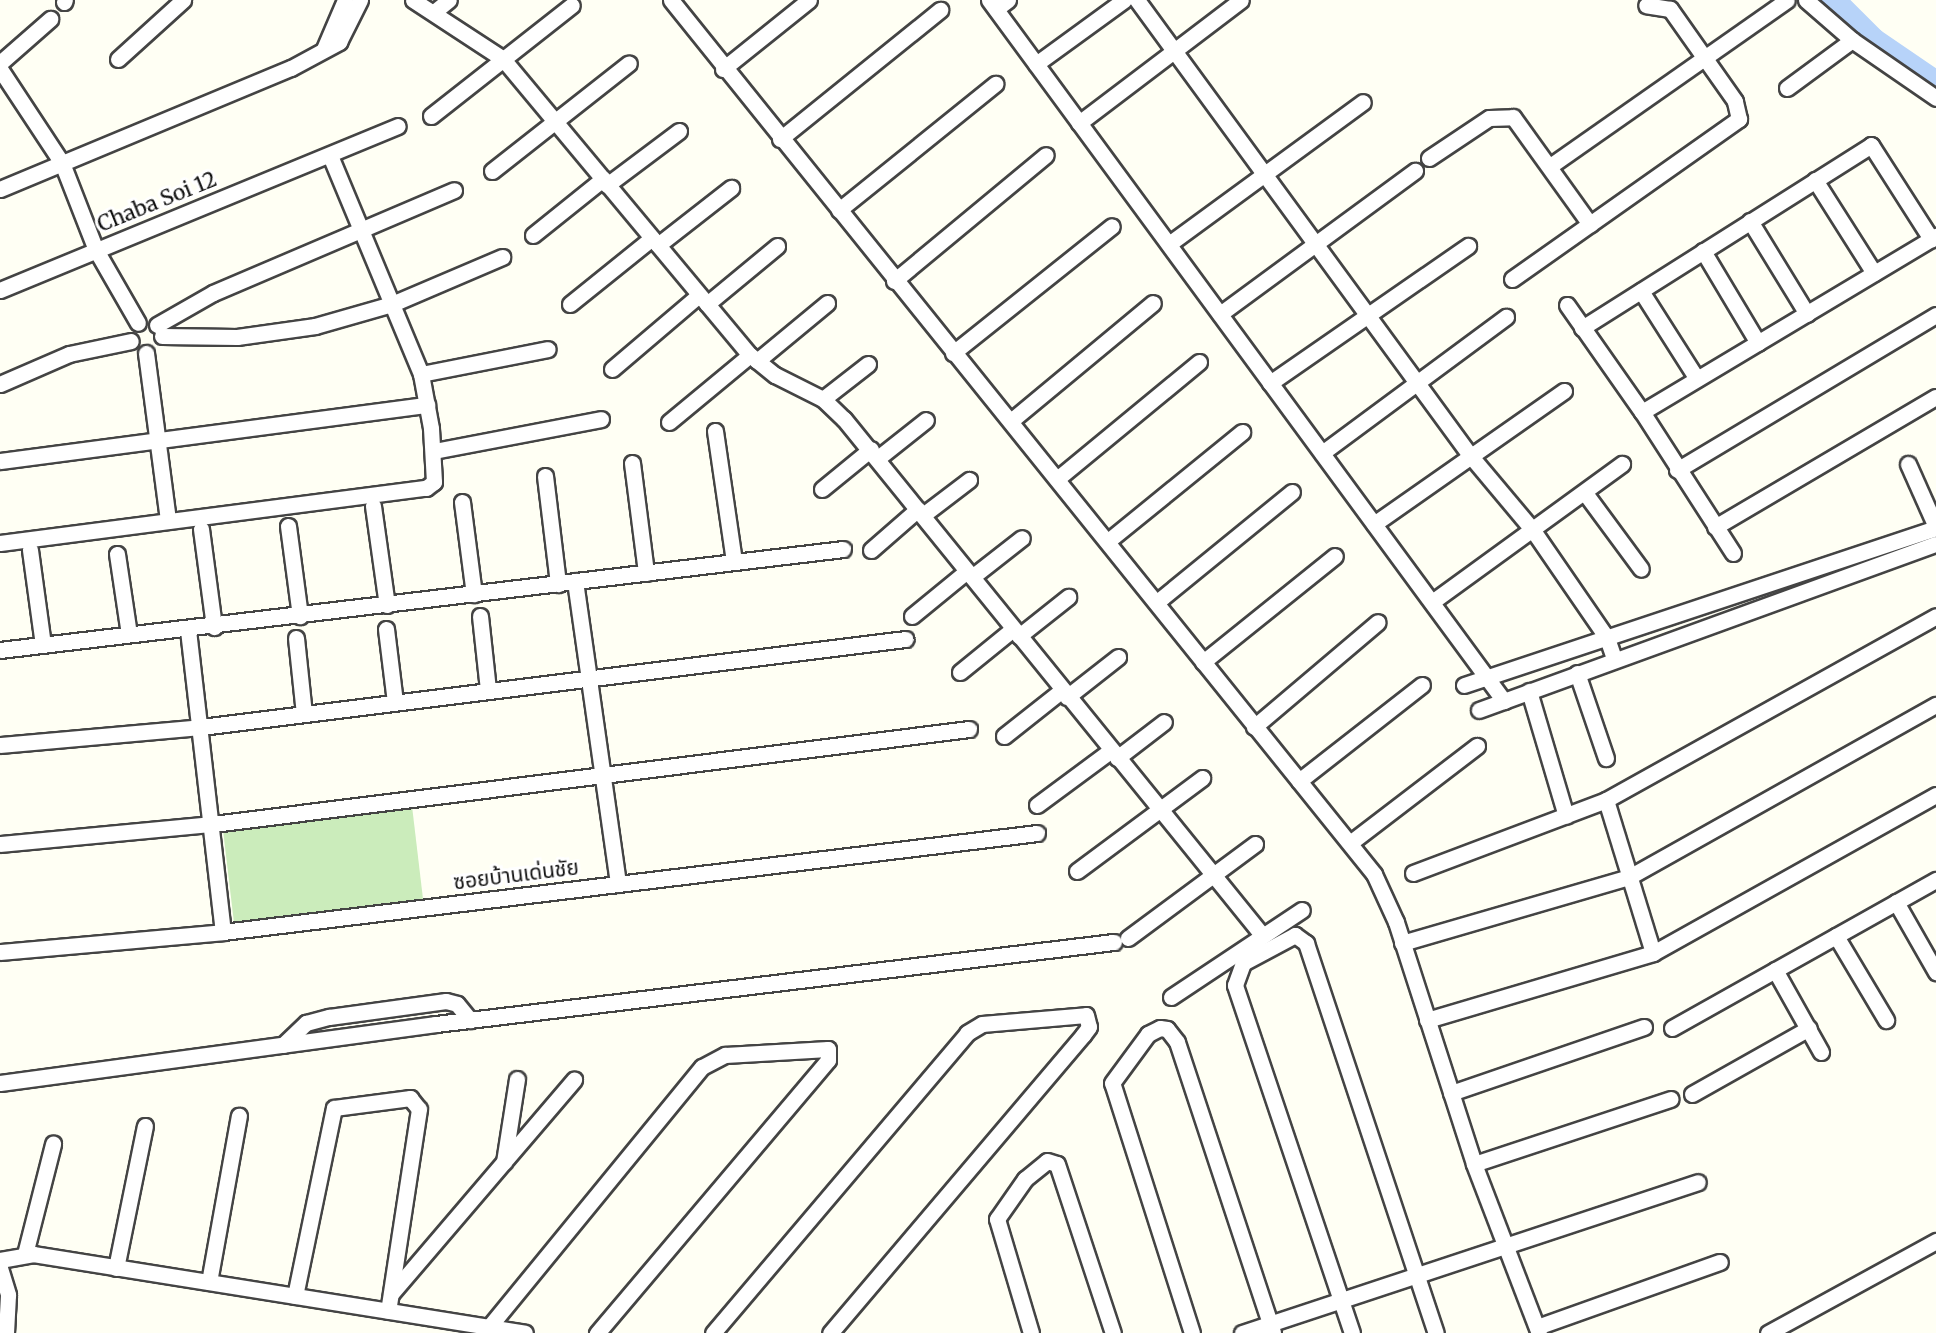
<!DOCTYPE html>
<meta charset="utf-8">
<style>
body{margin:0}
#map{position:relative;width:1936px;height:1333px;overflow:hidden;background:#fffff4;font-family:Merriweather,"Noto Sans Thai",serif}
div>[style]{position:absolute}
.green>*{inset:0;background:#cbecbb}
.river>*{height:26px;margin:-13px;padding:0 13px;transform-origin:13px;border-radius:13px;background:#b7d3f9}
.roads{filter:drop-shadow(2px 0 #444) drop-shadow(-2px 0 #444) drop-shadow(0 2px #444) drop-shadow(0 -2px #444)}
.minor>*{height:15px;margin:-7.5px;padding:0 7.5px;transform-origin:7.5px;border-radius:7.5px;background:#fff}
span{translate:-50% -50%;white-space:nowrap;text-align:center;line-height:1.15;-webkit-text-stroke:6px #fff;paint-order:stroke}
.street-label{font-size:21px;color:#111}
</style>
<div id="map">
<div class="green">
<i style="clip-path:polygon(412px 806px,423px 899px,234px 923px,223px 830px)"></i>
</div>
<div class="river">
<i style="left:1832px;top:0;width:58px;rotate:45deg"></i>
<i style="left:1873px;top:41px;width:76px;rotate:34.3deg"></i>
</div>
<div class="roads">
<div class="minor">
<i style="left:413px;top:0;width:108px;rotate:33.2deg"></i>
<i style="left:503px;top:59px;width:386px;rotate:50.2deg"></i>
<i style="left:750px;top:355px;width:32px;rotate:39deg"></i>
<i style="left:775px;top:375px;width:54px;rotate:26.6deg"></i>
<i style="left:823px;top:399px;width:29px;rotate:44deg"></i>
<i style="left:844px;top:419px;width:665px;rotate:50.98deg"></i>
<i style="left:671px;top:0;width:1122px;rotate:51.19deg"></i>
<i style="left:1374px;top:874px;width:53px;rotate:65.4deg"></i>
<i style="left:1396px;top:922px;width:254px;rotate:72.1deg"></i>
<i style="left:1474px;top:1164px;width:181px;rotate:69deg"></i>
<i style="left:989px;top:0;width:870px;rotate:53.7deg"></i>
<i style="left:1137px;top:0;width:562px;rotate:53.82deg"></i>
<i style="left:1469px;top:454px;width:98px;rotate:50deg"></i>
<i style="left:1532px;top:529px;width:132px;rotate:55.5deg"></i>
<i style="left:1607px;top:638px;width:21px;rotate:71deg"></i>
<i style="left:1806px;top:0;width:61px;rotate:41deg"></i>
<i style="left:1852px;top:40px;width:102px;rotate:34.6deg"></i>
<i style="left:64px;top:2px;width:2px;rotate:-63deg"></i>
<i style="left:996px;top:9px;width:15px;rotate:-37deg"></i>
<i style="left:434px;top:12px;width:19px;rotate:-39deg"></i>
<i style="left:324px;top:49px;width:53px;rotate:-66.8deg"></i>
<i style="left:118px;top:59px;width:88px;rotate:-42.2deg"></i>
<i style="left:0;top:63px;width:67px;rotate:-41.3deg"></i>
<i style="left:1036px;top:64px;width:109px;rotate:-36deg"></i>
<i style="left:0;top:69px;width:113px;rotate:56.6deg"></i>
<i style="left:62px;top:163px;width:93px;rotate:68.7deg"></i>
<i style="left:96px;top:250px;width:84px;rotate:60.1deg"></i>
<i style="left:723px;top:69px;width:110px;rotate:-38.7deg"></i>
<i style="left:1787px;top:88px;width:81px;rotate:-36.4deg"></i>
<i style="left:431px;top:116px;width:179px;rotate:-38.2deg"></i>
<i style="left:1079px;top:123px;width:203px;rotate:-37.2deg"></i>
<i style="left:780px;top:139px;width:206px;rotate:-38.9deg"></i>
<i style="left:1429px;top:158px;width:72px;rotate:-33.7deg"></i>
<i style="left:1489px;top:118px;width:24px;rotate:-2deg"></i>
<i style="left:1513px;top:117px;width:132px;rotate:54.3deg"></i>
<i style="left:1550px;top:166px;width:289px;rotate:-35deg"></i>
<i style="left:492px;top:171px;width:174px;rotate:-38.2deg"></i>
<i style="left:1815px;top:180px;width:110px;rotate:57.6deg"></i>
<i style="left:607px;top:185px;width:90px;rotate:-36.9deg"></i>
<i style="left:0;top:189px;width:315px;rotate:-22.6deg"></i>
<i style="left:291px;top:68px;width:55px;rotate:-28.4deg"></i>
<i style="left:339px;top:42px;width:47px;rotate:-63.4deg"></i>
<i style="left:839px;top:210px;width:201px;rotate:-38.9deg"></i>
<i style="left:1750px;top:221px;width:109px;rotate:58.5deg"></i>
<i style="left:533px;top:235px;width:90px;rotate:-38.7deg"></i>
<i style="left:1169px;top:244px;width:240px;rotate:-36.2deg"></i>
<i style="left:658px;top:245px;width:93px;rotate:-38deg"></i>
<i style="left:1703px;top:251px;width:107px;rotate:59.1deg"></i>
<i style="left:1512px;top:279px;width:278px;rotate:-35.2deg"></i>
<i style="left:1739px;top:119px;width:18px;rotate:-103deg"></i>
<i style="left:1735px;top:101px;width:113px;rotate:-125.2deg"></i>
<i style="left:1670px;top:9px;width:24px;rotate:-171deg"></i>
<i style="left:894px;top:281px;width:197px;rotate:-39.7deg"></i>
<i style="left:0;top:290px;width:430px;rotate:-22.4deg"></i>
<i style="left:1641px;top:291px;width:104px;rotate:57.5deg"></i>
<i style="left:570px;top:304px;width:105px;rotate:-38.8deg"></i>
<i style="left:707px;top:304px;width:91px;rotate:-39.6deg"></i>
<i style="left:1567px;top:305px;width:131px;rotate:55deg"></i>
<i style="left:1220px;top:314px;width:242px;rotate:-36.3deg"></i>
<i style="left:157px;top:325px;width:64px;rotate:-29.7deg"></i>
<i style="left:213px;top:293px;width:262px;rotate:-23.1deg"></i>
<i style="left:1582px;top:328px;width:342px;rotate:-32.3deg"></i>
<i style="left:1871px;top:145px;width:112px;rotate:57.4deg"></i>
<i style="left:162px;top:336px;width:75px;rotate:0.8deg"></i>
<i style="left:237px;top:337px;width:79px;rotate:-8deg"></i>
<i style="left:315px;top:326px;width:80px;rotate:-15.9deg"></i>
<i style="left:392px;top:304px;width:120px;rotate:-23.1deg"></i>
<i style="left:146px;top:353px;width:169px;rotate:82.5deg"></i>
<i style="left:953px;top:353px;width:203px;rotate:-38.6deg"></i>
<i style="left:757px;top:361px;width:91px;rotate:-39.6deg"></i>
<i style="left:612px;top:369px;width:114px;rotate:-40.4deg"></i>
<i style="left:421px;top:374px;width:129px;rotate:-11.1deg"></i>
<i style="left:1270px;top:383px;width:241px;rotate:-34.7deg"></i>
<i style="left:0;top:384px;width:75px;rotate:-23.5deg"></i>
<i style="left:69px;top:354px;width:63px;rotate:-11.8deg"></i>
<i style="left:823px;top:399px;width:57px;rotate:-37.9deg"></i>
<i style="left:1012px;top:420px;width:183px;rotate:-39.7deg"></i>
<i style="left:669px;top:422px;width:105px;rotate:-39.6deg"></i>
<i style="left:715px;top:431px;width:132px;rotate:81.7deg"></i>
<i style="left:434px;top:451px;width:170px;rotate:-10.8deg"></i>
<i style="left:1322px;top:453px;width:229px;rotate:-36.5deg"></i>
<i style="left:878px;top:458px;width:61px;rotate:-38.4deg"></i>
<i style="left:0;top:461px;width:431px;rotate:-7.5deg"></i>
<i style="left:632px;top:463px;width:111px;rotate:82.7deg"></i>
<i style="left:1908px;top:464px;width:69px;rotate:66deg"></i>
<i style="left:1677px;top:470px;width:302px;rotate:-30.9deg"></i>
<i style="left:545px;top:476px;width:109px;rotate:83.1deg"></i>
<i style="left:1057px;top:479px;width:184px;rotate:-39.5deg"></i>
<i style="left:822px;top:489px;width:63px;rotate:-39.2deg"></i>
<i style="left:1585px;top:493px;width:94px;rotate:53.6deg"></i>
<i style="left:462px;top:502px;width:93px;rotate:82.6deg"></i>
<i style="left:373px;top:506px;width:100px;rotate:82deg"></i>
<i style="left:923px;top:515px;width:58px;rotate:-37.3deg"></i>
<i style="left:1374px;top:524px;width:232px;rotate:-35deg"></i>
<i style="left:288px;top:526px;width:91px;rotate:82.4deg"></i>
<i style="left:1715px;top:527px;width:256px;rotate:-30.5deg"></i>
<i style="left:201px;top:529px;width:99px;rotate:82.4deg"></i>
<i style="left:1108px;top:541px;width:173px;rotate:-39.1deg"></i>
<i style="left:0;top:543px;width:430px;rotate:-7.4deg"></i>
<i style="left:426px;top:488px;width:10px;rotate:-37deg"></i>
<i style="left:434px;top:482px;width:54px;rotate:-93.2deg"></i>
<i style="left:431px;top:428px;width:55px;rotate:-100.5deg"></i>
<i style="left:421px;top:374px;width:237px;rotate:-112.6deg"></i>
<i style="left:30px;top:550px;width:96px;rotate:82.2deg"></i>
<i style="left:871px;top:550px;width:62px;rotate:-41.1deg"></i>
<i style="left:1733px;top:553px;width:168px;rotate:-122.8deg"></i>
<i style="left:1642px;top:412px;width:343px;rotate:-30.9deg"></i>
<i style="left:117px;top:554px;width:81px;rotate:81.5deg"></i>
<i style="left:972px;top:577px;width:63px;rotate:-38deg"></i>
<i style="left:575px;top:581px;width:306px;rotate:81.9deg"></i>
<i style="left:1157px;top:602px;width:174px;rotate:-39.2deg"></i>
<i style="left:1432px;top:602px;width:235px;rotate:-36deg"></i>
<i style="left:480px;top:616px;width:74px;rotate:83.8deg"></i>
<i style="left:912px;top:616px;width:71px;rotate:-39.3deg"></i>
<i style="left:386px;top:629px;width:74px;rotate:83deg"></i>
<i style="left:188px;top:630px;width:304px;rotate:83.4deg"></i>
<i style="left:1019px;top:636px;width:63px;rotate:-38.5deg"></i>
<i style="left:296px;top:638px;width:76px;rotate:84deg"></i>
<i style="left:0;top:650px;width:849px;rotate:-6.83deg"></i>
<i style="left:1203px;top:662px;width:169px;rotate:-38.8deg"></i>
<i style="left:960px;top:672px;width:68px;rotate:-39.1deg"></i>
<i style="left:1577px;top:673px;width:90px;rotate:71.2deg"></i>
<i style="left:1464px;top:685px;width:497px;rotate:-18.4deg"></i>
<i style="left:1529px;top:691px;width:130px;rotate:73.5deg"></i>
<i style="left:1067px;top:697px;width:65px;rotate:-38.1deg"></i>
<i style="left:1479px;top:710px;width:486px;rotate:-20deg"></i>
<i style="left:1254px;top:727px;width:162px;rotate:-40.3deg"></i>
<i style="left:1004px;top:736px;width:74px;rotate:-38.4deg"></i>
<i style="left:0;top:745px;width:202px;rotate:-5.1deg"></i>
<i style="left:201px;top:727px;width:710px;rotate:-7.12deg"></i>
<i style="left:1117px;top:758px;width:59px;rotate:-37.5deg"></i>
<i style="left:1299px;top:781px;width:156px;rotate:-38deg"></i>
<i style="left:1606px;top:800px;width:160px;rotate:72.9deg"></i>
<i style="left:1037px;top:805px;width:91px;rotate:-36.5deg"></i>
<i style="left:1350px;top:843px;width:160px;rotate:-37.4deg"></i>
<i style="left:0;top:844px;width:214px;rotate:-5.4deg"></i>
<i style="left:213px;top:824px;width:762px;rotate:-7.16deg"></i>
<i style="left:1077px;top:871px;width:156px;rotate:-36.6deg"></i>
<i style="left:1413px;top:873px;width:206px;rotate:-20.7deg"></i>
<i style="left:1606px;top:800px;width:378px;rotate:-29.1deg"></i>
<i style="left:1896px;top:902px;width:81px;rotate:60.3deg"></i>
<i style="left:1836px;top:936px;width:98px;rotate:59.2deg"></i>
<i style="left:1128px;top:938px;width:158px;rotate:-36.5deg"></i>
<i style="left:1402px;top:943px;width:236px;rotate:-16.2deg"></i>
<i style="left:1629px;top:877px;width:352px;rotate:-29.3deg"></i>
<i style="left:0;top:952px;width:224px;rotate:-5.1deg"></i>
<i style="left:223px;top:932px;width:820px;rotate:-6.93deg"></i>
<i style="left:1775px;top:970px;width:94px;rotate:60.7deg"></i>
<i style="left:1171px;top:997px;width:157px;rotate:-33.6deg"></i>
<i style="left:1427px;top:1020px;width:236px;rotate:-16.5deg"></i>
<i style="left:1653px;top:953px;width:324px;rotate:-29.2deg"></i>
<i style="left:1672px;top:1028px;width:303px;rotate:-29.3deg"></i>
<i style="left:283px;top:1045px;width:32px;rotate:-44deg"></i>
<i style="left:306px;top:1023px;width:24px;rotate:-15deg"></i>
<i style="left:329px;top:1017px;width:118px;rotate:-7.8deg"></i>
<i style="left:446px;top:1001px;width:11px;rotate:15deg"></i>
<i style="left:457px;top:1004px;width:21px;rotate:51deg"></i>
<i style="left:0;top:1083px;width:440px;rotate:-7.7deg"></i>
<i style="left:436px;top:1024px;width:683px;rotate:-6.9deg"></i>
<i style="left:1451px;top:1093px;width:204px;rotate:-18.9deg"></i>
<i style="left:1692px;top:1094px;width:134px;rotate:-29.4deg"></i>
<i style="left:504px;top:1162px;width:84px;rotate:-81.1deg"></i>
<i style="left:1474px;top:1164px;width:207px;rotate:-18.3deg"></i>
<i style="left:25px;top:1254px;width:114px;rotate:-75.7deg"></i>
<i style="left:0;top:1260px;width:34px;rotate:-10deg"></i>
<i style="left:33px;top:1254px;width:498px;rotate:9.1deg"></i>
<i style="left:0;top:1268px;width:28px;rotate:73deg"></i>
<i style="left:8px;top:1295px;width:38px;rotate:93deg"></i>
<i style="left:116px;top:1268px;width:145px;rotate:-78.5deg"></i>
<i style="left:209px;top:1282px;width:169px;rotate:-79.8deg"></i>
<i style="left:391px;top:1294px;width:282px;rotate:-49.5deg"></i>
<i style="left:295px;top:1296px;width:192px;rotate:-78.3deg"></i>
<i style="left:334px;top:1108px;width:77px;rotate:-7.5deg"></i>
<i style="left:410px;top:1098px;width:14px;rotate:51deg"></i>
<i style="left:419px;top:1109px;width:204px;rotate:98.7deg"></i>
<i style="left:489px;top:1327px;width:336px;rotate:-50.7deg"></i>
<i style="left:702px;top:1067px;width:26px;rotate:-28deg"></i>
<i style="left:725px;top:1055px;width:103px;rotate:-3.3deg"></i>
<i style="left:828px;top:1049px;width:11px;rotate:90deg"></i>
<i style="left:828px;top:1060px;width:358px;rotate:130.2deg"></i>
<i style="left:1537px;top:1327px;width:194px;rotate:-19.6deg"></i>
<i style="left:713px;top:1333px;width:393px;rotate:-49.7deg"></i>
<i style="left:967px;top:1033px;width:17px;rotate:-31deg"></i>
<i style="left:982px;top:1024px;width:104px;rotate:-4.9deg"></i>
<i style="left:1086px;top:1015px;width:12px;rotate:76deg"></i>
<i style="left:1089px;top:1027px;width:10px;rotate:127deg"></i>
<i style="left:1083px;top:1035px;width:391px;rotate:130.3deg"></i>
<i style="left:1031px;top:1333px;width:119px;rotate:-106.6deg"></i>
<i style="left:997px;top:1219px;width:49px;rotate:-55deg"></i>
<i style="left:1025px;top:1179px;width:28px;rotate:-39deg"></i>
<i style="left:1047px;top:1161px;width:10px;rotate:17deg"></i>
<i style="left:1057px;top:1164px;width:178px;rotate:71.7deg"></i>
<i style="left:1192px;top:1333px;width:262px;rotate:-107.7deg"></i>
<i style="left:1112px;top:1083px;width:61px;rotate:-53.7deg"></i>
<i style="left:1148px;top:1034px;width:13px;rotate:-27deg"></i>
<i style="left:1160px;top:1028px;width:7px;rotate:8deg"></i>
<i style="left:1167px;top:1029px;width:16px;rotate:52deg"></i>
<i style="left:1177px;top:1042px;width:306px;rotate:71.7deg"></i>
<i style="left:1242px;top:1333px;width:480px;rotate:-18.3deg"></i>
<i style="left:1352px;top:1333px;width:367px;rotate:-108.6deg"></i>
<i style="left:1235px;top:985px;width:23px;rotate:-70deg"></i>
<i style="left:1243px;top:963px;width:59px;rotate:-28.3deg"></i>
<i style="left:1295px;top:935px;width:14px;rotate:36deg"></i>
<i style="left:1306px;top:943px;width:411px;rotate:71.6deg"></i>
<i style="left:1768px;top:1333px;width:192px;rotate:-28.7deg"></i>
</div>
</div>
<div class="street-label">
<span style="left:157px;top:202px;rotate:-22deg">Chaba Soi 12</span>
<span style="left:516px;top:875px;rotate:-7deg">ซอยบ้านเด่นชัย</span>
</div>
</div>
